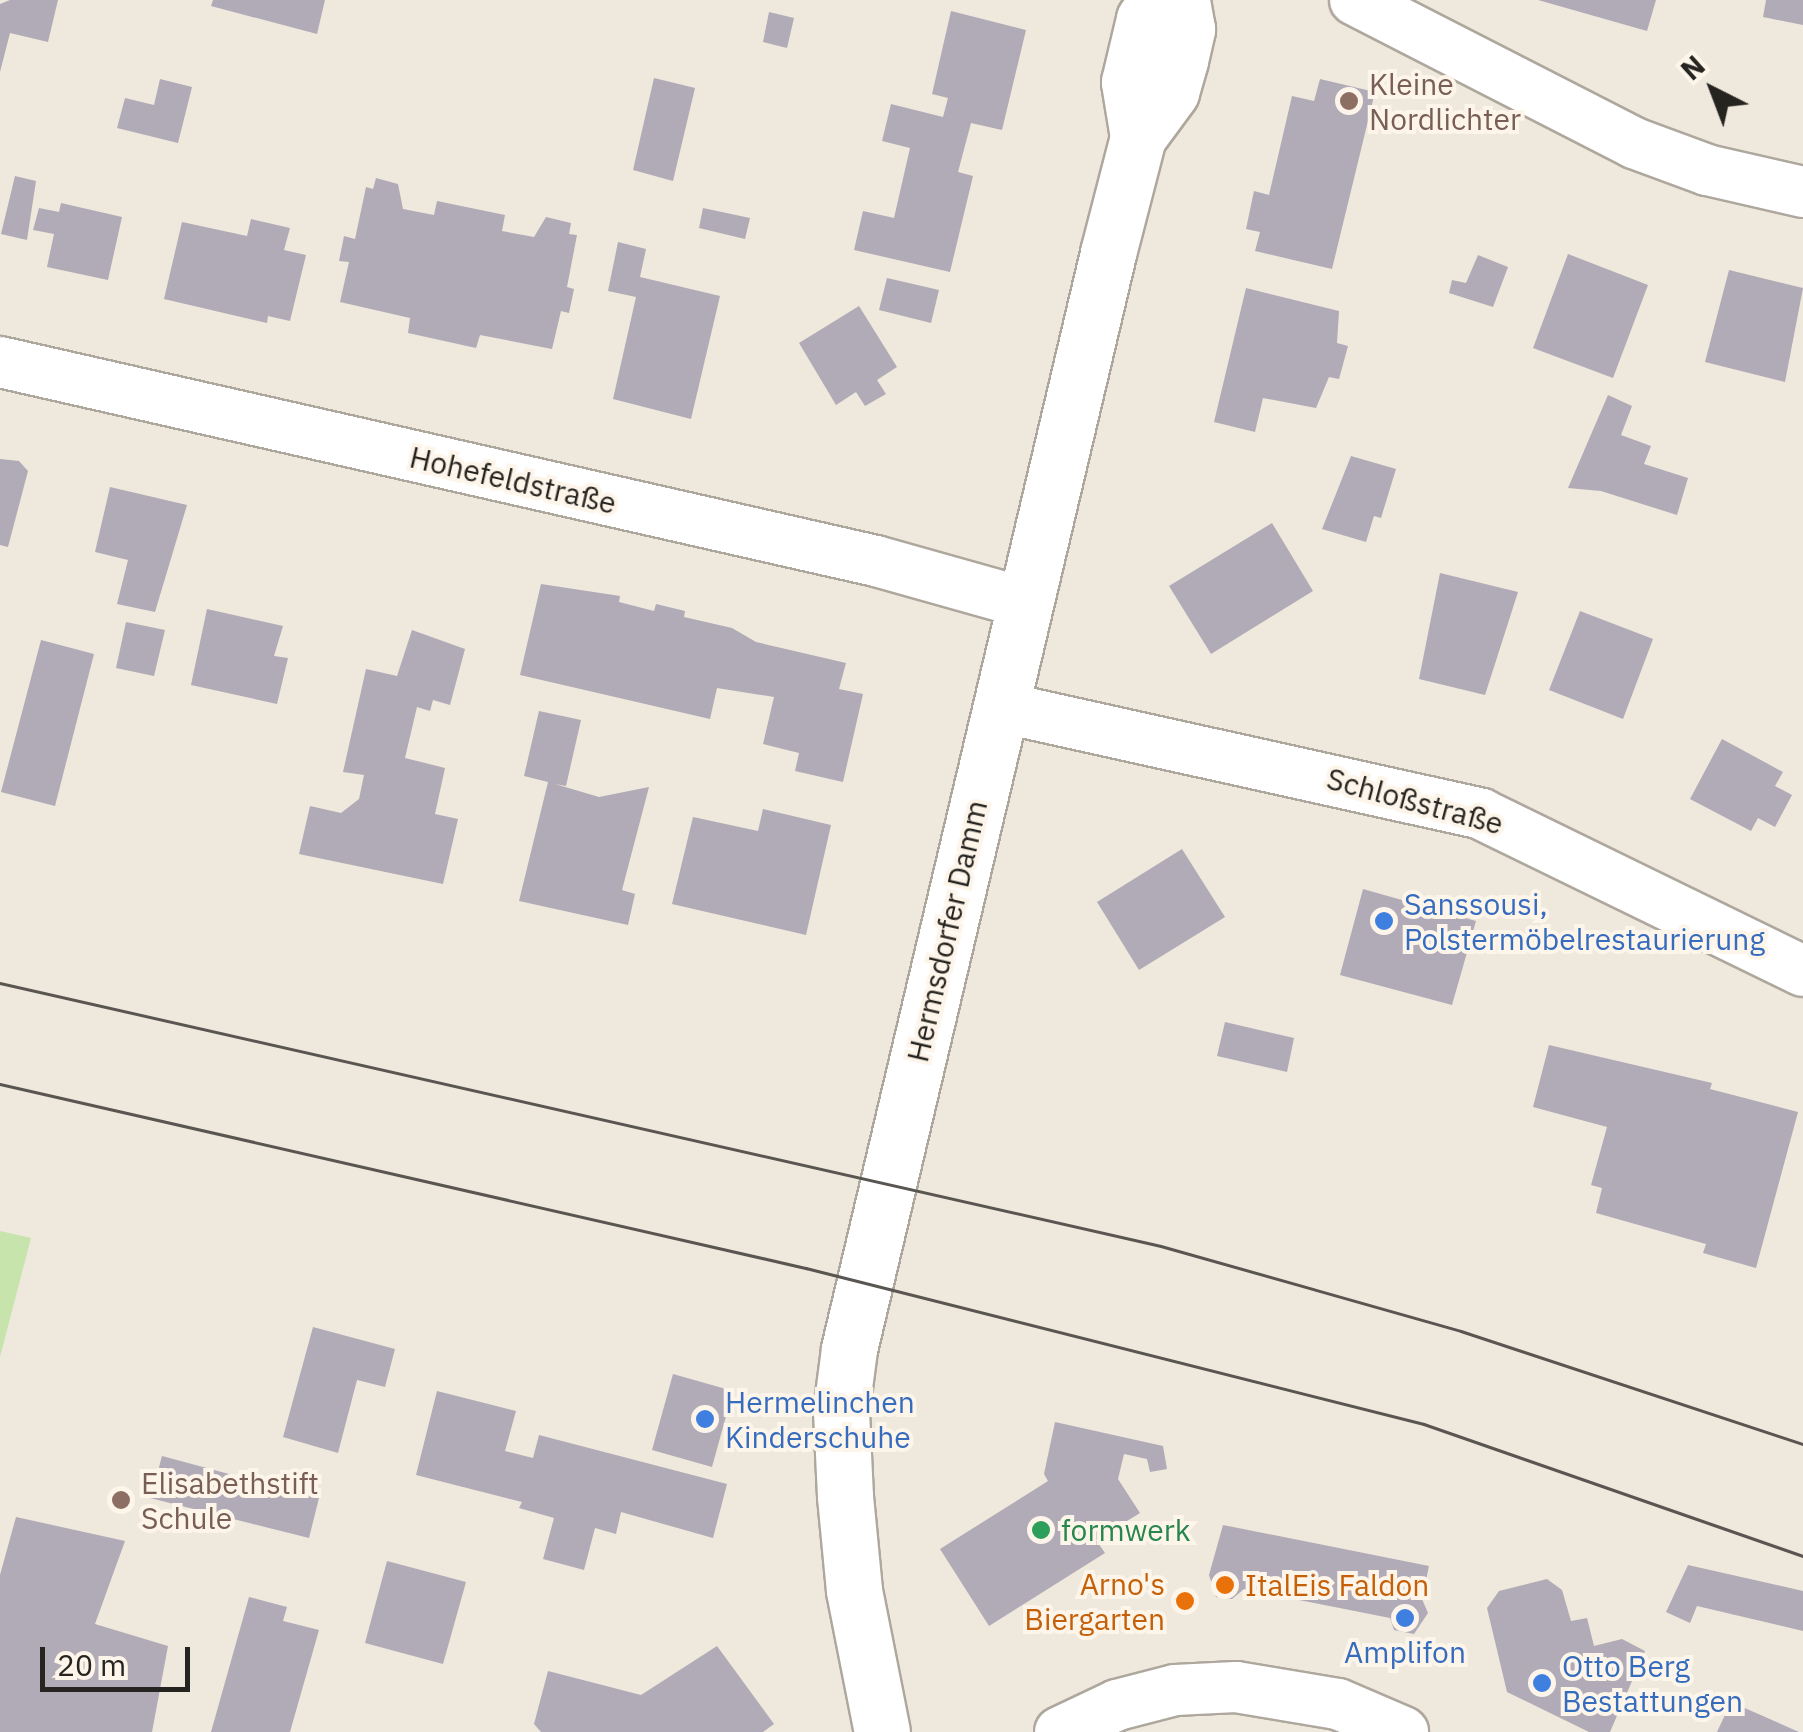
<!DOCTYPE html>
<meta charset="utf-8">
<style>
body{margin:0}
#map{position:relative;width:1803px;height:1732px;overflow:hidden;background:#efe8dd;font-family:"IBM Plex Sans",sans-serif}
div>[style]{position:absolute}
.green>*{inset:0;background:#c7e4ad}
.building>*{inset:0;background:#b0abb6}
.roads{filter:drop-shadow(2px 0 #aea79d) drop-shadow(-2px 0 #aea79d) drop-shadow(0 2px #aea79d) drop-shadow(0 -2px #aea79d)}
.minor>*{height:50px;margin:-25px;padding:0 25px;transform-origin:25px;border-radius:25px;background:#fff}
.secondary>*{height:55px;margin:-27.5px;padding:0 27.5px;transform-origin:27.5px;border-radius:27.5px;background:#fff}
.tram>*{height:2.5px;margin:-1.25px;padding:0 1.25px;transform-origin:1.25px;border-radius:1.25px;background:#595550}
.dots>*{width:28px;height:28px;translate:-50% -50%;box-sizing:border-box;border:5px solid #fdf5ea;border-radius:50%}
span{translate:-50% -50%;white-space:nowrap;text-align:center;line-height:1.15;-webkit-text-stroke:8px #fdf5ea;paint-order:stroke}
.education-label{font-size:30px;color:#785e54}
.left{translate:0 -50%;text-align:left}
.street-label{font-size:30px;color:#262420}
.shop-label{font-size:30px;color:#366cbe}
.leisure-label{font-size:30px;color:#27864d}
.food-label{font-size:30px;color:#c56008}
.right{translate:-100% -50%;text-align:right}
.north{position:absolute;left:1663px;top:40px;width:100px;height:100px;-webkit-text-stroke:8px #fdf5ea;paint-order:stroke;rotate:318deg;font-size:28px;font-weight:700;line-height:40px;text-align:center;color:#262420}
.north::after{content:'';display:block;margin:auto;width:35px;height:45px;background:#262420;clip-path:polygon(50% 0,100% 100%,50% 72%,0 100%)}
.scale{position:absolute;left:40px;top:1647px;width:150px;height:45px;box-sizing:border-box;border:5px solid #262420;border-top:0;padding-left:12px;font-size:30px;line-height:35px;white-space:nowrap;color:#262420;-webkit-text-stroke:8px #fdf5ea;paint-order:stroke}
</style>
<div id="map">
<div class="green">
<i style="clip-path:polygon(0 1231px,31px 1238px,0 1357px)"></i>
</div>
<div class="building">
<i style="clip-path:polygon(10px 0,58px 0,48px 42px,10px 33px,0 72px,0 4px)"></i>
<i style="clip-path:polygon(213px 0,325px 0,317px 34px,211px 6px)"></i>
<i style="clip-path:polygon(1538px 0,1656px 0,1647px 31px)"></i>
<i style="clip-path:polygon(1766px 0,1803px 0,1803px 25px,1763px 17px)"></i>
<i style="clip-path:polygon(951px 11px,1026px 30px,1002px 130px,971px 123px,958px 172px,973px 176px,950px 272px,854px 250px,863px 211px,894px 218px,910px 148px,882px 141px,891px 104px,943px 117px,948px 98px,932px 94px)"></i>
<i style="clip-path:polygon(769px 12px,794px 18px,787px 48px,763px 42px)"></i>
<i style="clip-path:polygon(654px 78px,695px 88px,673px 181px,633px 170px)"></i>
<i style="clip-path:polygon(160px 79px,192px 87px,178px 143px,117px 128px,125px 98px,154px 105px)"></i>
<i style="clip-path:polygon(1320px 79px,1375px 92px,1332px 269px,1255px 251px,1260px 232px,1246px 229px,1254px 191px,1269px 195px,1292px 96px,1314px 101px)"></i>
<i style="clip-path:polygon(15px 176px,36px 181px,27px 240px,1px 234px)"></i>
<i style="clip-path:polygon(376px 178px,398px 184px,403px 209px,434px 215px,437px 201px,505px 215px,502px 231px,534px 237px,546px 217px,571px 223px,569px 234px,577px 235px,567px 287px,574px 289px,569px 313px,561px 311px,552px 349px,480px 335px,476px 348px,408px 333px,410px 318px,340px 302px,349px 262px,339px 261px,344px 236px,355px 239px,366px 187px,373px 189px)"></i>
<i style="clip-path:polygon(61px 203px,122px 217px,108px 280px,47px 267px,54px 234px,33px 230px,39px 208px,59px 212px)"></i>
<i style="clip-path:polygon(703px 208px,750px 218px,745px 239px,699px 228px)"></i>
<i style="clip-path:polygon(251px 219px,290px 228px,284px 250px,306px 255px,290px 321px,268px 316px,267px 323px,164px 299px,182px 222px,247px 236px)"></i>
<i style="clip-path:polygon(618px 242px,646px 249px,640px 277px,720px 296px,691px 419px,613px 399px,636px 297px,608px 291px)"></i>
<i style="clip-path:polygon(1568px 254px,1648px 285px,1613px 378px,1533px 348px)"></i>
<i style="clip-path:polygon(1478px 255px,1508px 267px,1493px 307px,1449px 293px,1452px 280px,1466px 283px)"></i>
<i style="clip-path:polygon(1729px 270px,1803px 288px,1785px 382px,1705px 362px)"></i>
<i style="clip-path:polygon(887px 278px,939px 290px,931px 323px,879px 310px)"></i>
<i style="clip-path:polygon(1246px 288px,1339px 311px,1337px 343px,1348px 346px,1339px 379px,1329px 377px,1316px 408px,1263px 398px,1255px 432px,1214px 422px)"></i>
<i style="clip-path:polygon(859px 306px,897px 367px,877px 380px,886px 394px,865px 406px,856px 392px,836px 405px,799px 343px)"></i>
<i style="clip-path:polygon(1608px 395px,1632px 406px,1621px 435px,1651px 446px,1644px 464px,1688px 478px,1677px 515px,1601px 491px,1568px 488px)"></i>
<i style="clip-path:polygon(1351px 456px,1396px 469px,1381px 518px,1374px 516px,1366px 542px,1322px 529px)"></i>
<i style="clip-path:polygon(0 459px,19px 461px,28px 471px,8px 547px,0 545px)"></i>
<i style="clip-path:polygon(110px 487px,187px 505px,155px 612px,117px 604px,128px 560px,95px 552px)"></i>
<i style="clip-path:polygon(1272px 523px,1313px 591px,1211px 654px,1169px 586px)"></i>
<i style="clip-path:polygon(1440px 573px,1518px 592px,1485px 695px,1419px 679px)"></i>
<i style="clip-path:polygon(541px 584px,620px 596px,619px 602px,654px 611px,656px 604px,685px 611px,684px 617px,732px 628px,756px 642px,846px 663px,839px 689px,863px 694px,843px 782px,795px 771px,799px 753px,763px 744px,774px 697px,717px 688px,710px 719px,520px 675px)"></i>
<i style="clip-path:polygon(207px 609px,283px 626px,274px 656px,288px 658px,277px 704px,191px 685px)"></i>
<i style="clip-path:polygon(1580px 611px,1653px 639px,1623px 719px,1549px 690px)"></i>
<i style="clip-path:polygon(126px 622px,165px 630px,154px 676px,116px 668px)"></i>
<i style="clip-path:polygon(412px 630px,465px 649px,450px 705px,433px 700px,430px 711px,417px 707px,405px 758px,445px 768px,435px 814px,458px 819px,443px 884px,299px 854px,310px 806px,341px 813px,359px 799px,364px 775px,343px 772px,366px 669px,397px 676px)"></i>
<i style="clip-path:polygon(41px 640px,94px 654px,55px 806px,1px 792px)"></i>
<i style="clip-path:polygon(539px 711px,581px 720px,566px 786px,555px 784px,599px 797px,649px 787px,622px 890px,635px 894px,628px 925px,519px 901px,548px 782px,524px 776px)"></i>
<i style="clip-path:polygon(1722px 739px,1783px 772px,1775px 786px,1792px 795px,1775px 827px,1758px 818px,1751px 831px,1690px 799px)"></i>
<i style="clip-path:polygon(763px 809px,831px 825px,806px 935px,672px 904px,693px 817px,758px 831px)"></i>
<i style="clip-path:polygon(1182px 849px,1225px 917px,1139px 970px,1097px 902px)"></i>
<i style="clip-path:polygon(1363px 889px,1476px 921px,1452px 1005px,1340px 975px)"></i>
<i style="clip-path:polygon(1225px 1022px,1294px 1038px,1287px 1072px,1217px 1056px)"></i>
<i style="clip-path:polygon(1549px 1045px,1712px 1083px,1710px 1089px,1798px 1112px,1756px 1268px,1703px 1253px,1706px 1244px,1596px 1213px,1602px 1188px,1591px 1185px,1607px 1127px,1533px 1107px)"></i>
<i style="clip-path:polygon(313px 1327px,395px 1349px,385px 1387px,357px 1380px,338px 1453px,283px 1437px)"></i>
<i style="clip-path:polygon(673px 1374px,733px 1391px,712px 1467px,652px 1450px)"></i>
<i style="clip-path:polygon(437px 1391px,516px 1411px,505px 1451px,533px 1458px,539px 1435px,727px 1484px,713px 1538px,621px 1512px,616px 1534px,595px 1528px,584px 1570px,543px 1559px,554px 1518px,519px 1508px,522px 1502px,416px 1475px)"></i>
<i style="clip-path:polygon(1055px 1422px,1163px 1446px,1167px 1469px,1150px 1472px,1147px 1459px,1124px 1454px,1118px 1479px,1140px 1513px,1096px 1540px,1105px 1553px,989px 1626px,940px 1549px,1048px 1481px,1044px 1474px)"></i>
<i style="clip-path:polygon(162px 1456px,319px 1498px,309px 1538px,150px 1498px,151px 1469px,158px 1471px)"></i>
<i style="clip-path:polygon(16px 1517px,125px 1541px,95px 1624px,168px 1646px,152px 1732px,0 1732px,0 1575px)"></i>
<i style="clip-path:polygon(1223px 1525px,1429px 1566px,1422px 1599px,1428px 1613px,1414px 1634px,1394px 1630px,1390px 1618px,1244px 1589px,1232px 1599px,1216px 1597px,1209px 1575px)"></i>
<i style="clip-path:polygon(387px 1561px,466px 1582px,443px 1664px,365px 1643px)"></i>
<i style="clip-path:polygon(1688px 1565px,1803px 1591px,1803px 1631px,1697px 1606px,1690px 1623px,1666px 1612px)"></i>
<i style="clip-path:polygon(1547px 1579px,1562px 1590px,1571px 1621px,1587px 1618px,1594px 1646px,1622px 1639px,1645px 1651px,1610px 1732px,1589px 1732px,1507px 1692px,1487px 1608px,1499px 1591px)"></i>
<i style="clip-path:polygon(249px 1597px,287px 1607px,283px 1621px,319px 1630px,290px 1732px,211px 1732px)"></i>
<i style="clip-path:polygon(717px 1646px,774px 1724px,763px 1732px,541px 1732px,534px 1724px,548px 1671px,641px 1695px)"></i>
<i style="clip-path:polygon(1731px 1702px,1799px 1732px,1717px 1732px)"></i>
</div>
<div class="roads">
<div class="minor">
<i style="left:1355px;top:0;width:314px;rotate:27.1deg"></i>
<i style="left:1634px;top:143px;width:78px;rotate:20.3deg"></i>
<i style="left:1707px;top:170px;width:98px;rotate:12.9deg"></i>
<i style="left:0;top:362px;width:898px;rotate:12.8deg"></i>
<i style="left:876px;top:561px;width:155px;rotate:15.7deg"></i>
<i style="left:1000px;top:707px;width:493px;rotate:12.5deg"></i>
<i style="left:1481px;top:814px;width:358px;rotate:26deg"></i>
<i style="left:1060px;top:1732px;width:63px;rotate:-25.3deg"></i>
<i style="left:1117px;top:1705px;width:60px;rotate:-14.5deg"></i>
<i style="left:1175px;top:1690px;width:61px;rotate:-2.8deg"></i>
<i style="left:1236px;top:1687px;width:103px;rotate:9.5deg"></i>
<i style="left:1338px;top:1704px;width:71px;rotate:23.3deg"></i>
</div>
<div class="secondary">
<i style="left:1138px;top:137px;width:56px;rotate:-99.3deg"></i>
<i style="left:1129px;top:82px;width:65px;rotate:-76.6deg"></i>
<i style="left:1144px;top:19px;width:24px;rotate:-54deg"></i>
<i style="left:882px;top:1732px;width:145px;rotate:-101.2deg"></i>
<i style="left:854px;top:1590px;width:94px;rotate:-95.5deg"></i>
<i style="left:845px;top:1496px;width:86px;rotate:-92.7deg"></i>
<i style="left:841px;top:1410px;width:62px;rotate:-82.5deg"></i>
<i style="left:849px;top:1349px;width:1126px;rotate:-76.7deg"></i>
<i style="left:1108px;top:253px;width:120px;rotate:-75.5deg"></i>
<i style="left:1138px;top:137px;width:56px;rotate:-53.7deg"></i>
<i style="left:1171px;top:92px;width:33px;rotate:-74deg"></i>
<i style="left:1180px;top:60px;width:32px;rotate:-77deg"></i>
<i style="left:1187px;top:29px;width:29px;rotate:-100deg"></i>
</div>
</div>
<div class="tram">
<i style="left:0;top:983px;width:1190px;rotate:12.76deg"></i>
<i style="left:1161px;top:1246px;width:312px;rotate:15.8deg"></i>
<i style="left:1461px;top:1331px;width:360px;rotate:18.3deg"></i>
<i style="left:0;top:1084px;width:827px;rotate:12.86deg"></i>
<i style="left:806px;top:1268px;width:637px;rotate:14.17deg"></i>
<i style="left:1424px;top:1424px;width:401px;rotate:19.2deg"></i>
</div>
<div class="dots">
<i style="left:1349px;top:101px;background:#8d6e63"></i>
<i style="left:1384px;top:921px;background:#3f7fe0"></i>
<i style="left:705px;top:1419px;background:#3f7fe0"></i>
<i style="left:121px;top:1500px;background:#8d6e63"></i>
<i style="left:1041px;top:1530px;background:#2e9e5b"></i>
<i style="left:1225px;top:1585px;background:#e8710a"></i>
<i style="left:1185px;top:1601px;background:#e8710a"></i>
<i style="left:1405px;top:1618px;background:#3f7fe0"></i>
<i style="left:1542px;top:1683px;background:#3f7fe0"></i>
</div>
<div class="education-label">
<span class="left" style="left:1369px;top:101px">Kleine<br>Nordlichter</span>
<span class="left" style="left:141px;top:1500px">Elisabethstift<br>Schule</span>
</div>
<div class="street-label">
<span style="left:513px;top:480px;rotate:13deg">Hohefeldstraße</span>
<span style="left:1415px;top:801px;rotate:15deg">Schloßstraße</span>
<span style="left:947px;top:931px;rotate:-77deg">Hermsdorfer Damm</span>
</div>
<div class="shop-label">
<span class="left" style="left:1404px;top:921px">Sanssousi,<br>Polstermöbelrestaurierung</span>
<span class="left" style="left:725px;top:1419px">Hermelinchen<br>Kinderschuhe</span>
<span style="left:1405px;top:1652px">Amplifon</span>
<span class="left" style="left:1562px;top:1683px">Otto Berg<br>Bestattungen</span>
</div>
<div class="leisure-label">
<span class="left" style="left:1061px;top:1530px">formwerk</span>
</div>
<div class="food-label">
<span class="right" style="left:1165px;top:1601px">Arno's<br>Biergarten</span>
<span class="left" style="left:1245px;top:1585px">ItalEis Faldon</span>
</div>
<div class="north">N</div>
<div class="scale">20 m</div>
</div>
